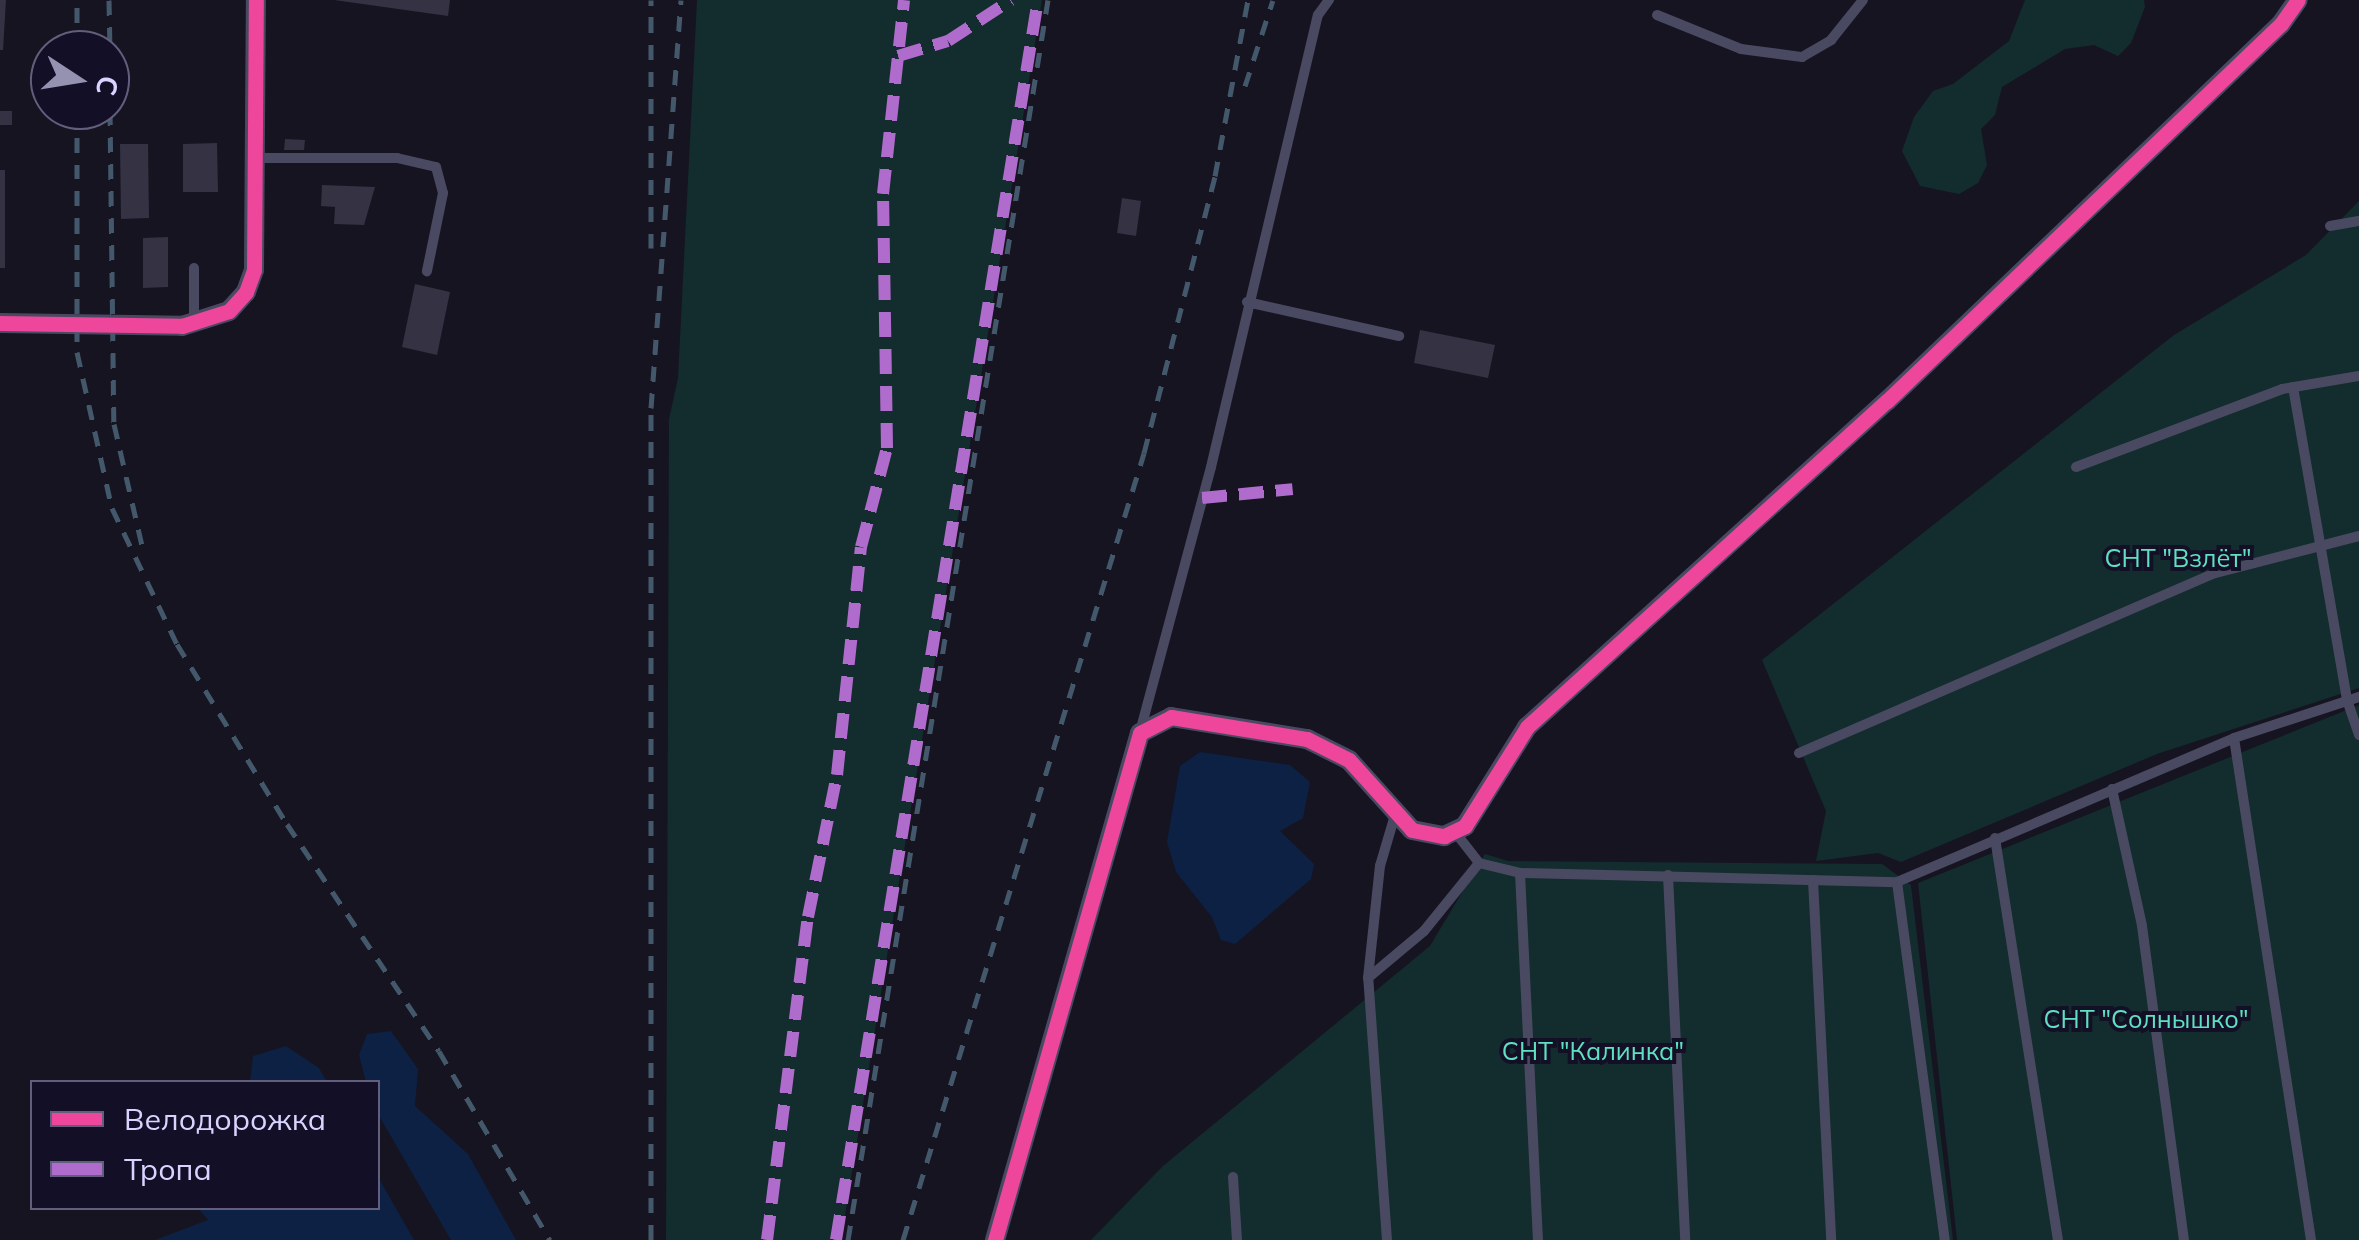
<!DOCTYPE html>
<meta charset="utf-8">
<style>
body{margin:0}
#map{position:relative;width:2359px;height:1240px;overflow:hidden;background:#161421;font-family:Mulish,sans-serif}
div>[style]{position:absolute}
.green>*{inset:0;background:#132c2d}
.water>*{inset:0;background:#0d2144}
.building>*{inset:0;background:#343243}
.lane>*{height:10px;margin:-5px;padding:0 5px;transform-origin:5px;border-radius:5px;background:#4a4962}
.street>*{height:20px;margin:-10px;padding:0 10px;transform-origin:10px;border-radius:10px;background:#4a4962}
.rail>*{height:5px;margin-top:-2.5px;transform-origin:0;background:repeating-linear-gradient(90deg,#43596b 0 15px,transparent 0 27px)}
.quiet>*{height:12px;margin-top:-6px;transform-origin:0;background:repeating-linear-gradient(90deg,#b06ccc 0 25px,transparent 0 37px)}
.cycleway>*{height:15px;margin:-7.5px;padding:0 7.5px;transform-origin:7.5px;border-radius:7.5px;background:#ed469a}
span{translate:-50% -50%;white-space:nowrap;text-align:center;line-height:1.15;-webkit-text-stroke:8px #130f26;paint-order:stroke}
.park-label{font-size:25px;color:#5fe0c0}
.legend{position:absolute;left:30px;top:1080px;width:350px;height:130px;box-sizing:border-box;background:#130f26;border:2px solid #625e7d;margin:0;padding:12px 18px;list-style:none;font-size:30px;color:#d9d4ff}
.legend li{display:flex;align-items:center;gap:20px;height:50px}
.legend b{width:50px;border:2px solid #625e7d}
.north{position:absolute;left:30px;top:30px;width:100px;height:100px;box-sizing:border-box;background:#130f26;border:2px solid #625e7d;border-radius:50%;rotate:102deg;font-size:28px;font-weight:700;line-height:40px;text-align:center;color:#d9d4ff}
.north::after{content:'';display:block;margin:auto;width:35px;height:45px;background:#9591b1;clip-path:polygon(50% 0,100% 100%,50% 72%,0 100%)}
</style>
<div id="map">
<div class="green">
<i style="clip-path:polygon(697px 0,1042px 0,841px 1240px,666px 1240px,669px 419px,678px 378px)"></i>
<i style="clip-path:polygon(2025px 0,2144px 0,2145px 7px,2131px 43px,2118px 56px,2094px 45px,2065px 49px,2002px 87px,1995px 115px,1981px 129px,1987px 165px,1978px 183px,1959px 194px,1920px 186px,1902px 151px,1914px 117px,1933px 91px,1953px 84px,2009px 41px)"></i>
<i style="clip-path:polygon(2359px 201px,2359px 688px,2157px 754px,1901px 862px,1878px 853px,1816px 861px,1826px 811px,1762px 660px,2174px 335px,2306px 255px)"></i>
<i style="clip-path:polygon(2359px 705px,2359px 1240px,1957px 1240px,1918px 883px)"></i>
<i style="clip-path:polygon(1485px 854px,1508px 861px,1882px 864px,1911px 885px,1953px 1240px,1091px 1240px,1163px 1166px,1430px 946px)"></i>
</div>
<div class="water">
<i style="clip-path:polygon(1200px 752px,1290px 765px,1310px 782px,1303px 818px,1280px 831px,1314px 864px,1311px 879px,1235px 944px,1221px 940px,1212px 917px,1176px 872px,1167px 842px,1180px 766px)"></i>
<i style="clip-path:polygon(391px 1031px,418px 1069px,415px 1106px,468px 1154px,516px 1240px,451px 1240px,378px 1114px,378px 1082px,366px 1082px,359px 1055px,367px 1034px)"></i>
<i style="clip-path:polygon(286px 1046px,319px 1068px,327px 1082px,250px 1082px,253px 1056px)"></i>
<i style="clip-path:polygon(378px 1177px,414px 1240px,155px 1240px,208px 1220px,198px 1208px,378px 1208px)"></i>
</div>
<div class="building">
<i style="clip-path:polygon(0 0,6px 0,3px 50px,0 50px)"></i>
<i style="clip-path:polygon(334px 0,450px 0,448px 16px)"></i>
<i style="clip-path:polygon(0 111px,12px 111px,12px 125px,0 125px)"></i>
<i style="clip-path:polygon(285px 139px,305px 140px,304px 150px,284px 150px)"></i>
<i style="clip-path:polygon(217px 143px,218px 192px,183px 192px,183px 144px)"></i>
<i style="clip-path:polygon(120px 144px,148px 144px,149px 218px,121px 219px)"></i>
<i style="clip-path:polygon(0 170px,5px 170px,5px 268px,0 268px)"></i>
<i style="clip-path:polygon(322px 185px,375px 187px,364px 225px,334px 224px,335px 207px,321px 206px)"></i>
<i style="clip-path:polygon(1122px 198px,1141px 201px,1136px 236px,1117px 233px)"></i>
<i style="clip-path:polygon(168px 237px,168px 287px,143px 288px,143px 238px)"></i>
<i style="clip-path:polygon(415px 284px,450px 292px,437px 355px,402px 347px)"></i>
<i style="clip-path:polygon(1420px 330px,1495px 345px,1488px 378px,1414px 363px)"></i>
</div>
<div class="lane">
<i style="left:1657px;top:15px;width:91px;rotate:22deg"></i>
<i style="left:1741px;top:49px;width:62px;rotate:7.5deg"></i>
<i style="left:1802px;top:57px;width:34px;rotate:-30deg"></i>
<i style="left:1831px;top:40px;width:51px;rotate:-51.3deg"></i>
<i style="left:255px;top:158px;width:142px"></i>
<i style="left:397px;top:158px;width:40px;rotate:13deg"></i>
<i style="left:436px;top:167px;width:27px;rotate:75deg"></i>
<i style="left:443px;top:193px;width:80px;rotate:101.6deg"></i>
<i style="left:2330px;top:226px;width:29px;rotate:-10deg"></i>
<i style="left:194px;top:268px;width:53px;rotate:90deg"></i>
<i style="left:1247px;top:302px;width:156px;rotate:12.6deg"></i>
<i style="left:2293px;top:387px;width:318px;rotate:80.2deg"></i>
<i style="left:2347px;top:700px;width:37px;rotate:71deg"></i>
<i style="left:2076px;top:467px;width:220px;rotate:-20.7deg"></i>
<i style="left:2282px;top:389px;width:78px;rotate:-9.6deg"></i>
<i style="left:1140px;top:732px;width:274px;rotate:-75deg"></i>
<i style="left:1211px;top:467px;width:464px;rotate:-76.7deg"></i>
<i style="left:1318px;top:15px;width:19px;rotate:-54deg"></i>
<i style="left:2234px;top:738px;width:508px;rotate:81.28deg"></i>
<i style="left:1799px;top:753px;width:450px;rotate:-23.4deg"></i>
<i style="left:2212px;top:574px;width:152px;rotate:-14.5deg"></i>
<i style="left:2112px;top:789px;width:140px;rotate:77.6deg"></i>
<i style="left:2142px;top:926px;width:317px;rotate:82.4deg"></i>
<i style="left:1455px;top:832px;width:39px;rotate:52deg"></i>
<i style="left:1479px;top:863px;width:42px;rotate:13.7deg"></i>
<i style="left:1520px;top:873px;width:377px;rotate:1.4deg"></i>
<i style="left:1897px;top:882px;width:366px;rotate:-23.1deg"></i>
<i style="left:2234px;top:738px;width:132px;rotate:-18.2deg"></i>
<i style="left:1995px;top:838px;width:407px;rotate:81.1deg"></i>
<i style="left:1520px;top:873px;width:367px;rotate:87.2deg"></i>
<i style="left:1668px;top:875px;width:365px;rotate:87.3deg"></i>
<i style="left:1813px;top:880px;width:360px;rotate:87.1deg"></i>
<i style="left:1897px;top:882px;width:361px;rotate:82.4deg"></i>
<i style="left:1368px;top:978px;width:73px;rotate:-40deg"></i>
<i style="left:1424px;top:931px;width:87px;rotate:-51deg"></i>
<i style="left:1233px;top:1177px;width:63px;rotate:86.4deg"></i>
<i style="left:1387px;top:1240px;width:263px;rotate:-94.1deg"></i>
<i style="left:1368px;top:978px;width:113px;rotate:-83.9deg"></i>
<i style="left:1380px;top:866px;width:53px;rotate:-73.6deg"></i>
</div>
<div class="street">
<i style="left:0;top:323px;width:182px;rotate:0.9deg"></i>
<i style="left:182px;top:326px;width:49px;rotate:-17.7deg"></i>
<i style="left:229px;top:311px;width:25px;rotate:-48deg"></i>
<i style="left:246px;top:292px;width:23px;rotate:-70deg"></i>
<i style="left:254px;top:270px;width:270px;rotate:-89.6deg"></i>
<i style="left:995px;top:1240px;width:527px;rotate:-74.04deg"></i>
<i style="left:1140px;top:733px;width:35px;rotate:-27deg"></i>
<i style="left:1171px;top:717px;width:138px;rotate:9.2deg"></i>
<i style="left:1307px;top:739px;width:47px;rotate:26.6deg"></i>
<i style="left:1349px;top:760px;width:94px;rotate:48deg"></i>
<i style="left:1412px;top:830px;width:33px;rotate:11deg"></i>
<i style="left:1444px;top:836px;width:23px;rotate:-25deg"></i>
<i style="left:1465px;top:826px;width:117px;rotate:-57.9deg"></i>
<i style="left:1527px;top:727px;width:486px;rotate:-42.2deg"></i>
<i style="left:1887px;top:401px;width:545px;rotate:-43.74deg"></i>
<i style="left:2281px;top:24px;width:29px;rotate:-55deg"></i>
</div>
<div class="rail">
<i style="left:109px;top:0;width:50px;rotate:88.9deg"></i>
<i style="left:77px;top:50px;width:50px;rotate:-90deg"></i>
<i style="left:1245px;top:86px;width:90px;rotate:-72deg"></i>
<i style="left:77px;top:110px;width:242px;rotate:90deg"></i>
<i style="left:77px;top:352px;width:160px;rotate:77.4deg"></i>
<i style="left:112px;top:508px;width:151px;rotate:64.5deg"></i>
<i style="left:177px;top:644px;width:211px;rotate:58.6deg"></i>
<i style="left:287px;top:824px;width:273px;rotate:56.2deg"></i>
<i style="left:439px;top:1051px;width:219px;rotate:59.6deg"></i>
<i style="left:110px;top:110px;width:314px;rotate:89.3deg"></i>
<i style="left:114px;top:424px;width:129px;rotate:77deg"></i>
<i style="left:651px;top:248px;width:248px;rotate:-90deg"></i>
<i style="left:651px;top:1240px;width:832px;rotate:-90deg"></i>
<i style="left:651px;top:408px;width:409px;rotate:-85.8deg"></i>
<i style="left:848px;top:1240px;width:1256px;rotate:-80.84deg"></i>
<i style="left:903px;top:1240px;width:823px;rotate:-72.97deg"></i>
<i style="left:1144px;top:453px;width:286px;rotate:-75.6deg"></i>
<i style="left:1215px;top:176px;width:179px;rotate:-79.4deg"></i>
</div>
<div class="quiet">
<i style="left:898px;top:56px;width:52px;rotate:-16.7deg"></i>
<i style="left:948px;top:41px;width:75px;rotate:-33.1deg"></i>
<i style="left:1202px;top:498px;width:91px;rotate:-5.6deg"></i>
<i style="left:767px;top:1240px;width:326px;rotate:-82.8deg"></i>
<i style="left:808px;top:917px;width:145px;rotate:-78.5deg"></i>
<i style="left:837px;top:775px;width:229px;rotate:-84deg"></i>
<i style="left:861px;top:547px;width:102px;rotate:-75.3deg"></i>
<i style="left:887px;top:448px;width:254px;rotate:-90.9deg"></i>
<i style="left:883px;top:194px;width:195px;rotate:-83.8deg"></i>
<i style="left:836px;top:1240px;width:1256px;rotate:-80.75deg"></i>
</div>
<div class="cycleway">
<i style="left:0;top:323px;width:182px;rotate:0.9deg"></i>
<i style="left:182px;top:326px;width:49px;rotate:-17.7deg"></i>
<i style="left:229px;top:311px;width:25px;rotate:-48deg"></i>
<i style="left:246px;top:292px;width:23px;rotate:-70deg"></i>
<i style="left:254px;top:270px;width:270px;rotate:-89.6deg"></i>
<i style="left:995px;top:1240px;width:527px;rotate:-74.04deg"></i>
<i style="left:1140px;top:733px;width:35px;rotate:-27deg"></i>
<i style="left:1171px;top:717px;width:138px;rotate:9.2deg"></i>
<i style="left:1307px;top:739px;width:47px;rotate:26.6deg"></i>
<i style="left:1349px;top:760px;width:94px;rotate:48deg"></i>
<i style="left:1412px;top:830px;width:33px;rotate:11deg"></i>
<i style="left:1444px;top:836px;width:23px;rotate:-25deg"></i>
<i style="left:1465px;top:826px;width:117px;rotate:-57.9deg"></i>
<i style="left:1527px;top:727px;width:486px;rotate:-42.2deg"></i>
<i style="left:1887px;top:401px;width:545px;rotate:-43.74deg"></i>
<i style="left:2281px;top:24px;width:29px;rotate:-55deg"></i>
</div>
<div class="park-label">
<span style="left:2178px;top:558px">СНТ "Взлёт"</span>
<span style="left:2146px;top:1019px">СНТ "Солнышко"</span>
<span style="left:1593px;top:1051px">СНТ "Калинка"</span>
</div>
<ul class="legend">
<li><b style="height:12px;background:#ed469a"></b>Велодорожка</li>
<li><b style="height:12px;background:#b06ccc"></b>Тропа</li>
</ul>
<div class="north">С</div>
</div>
